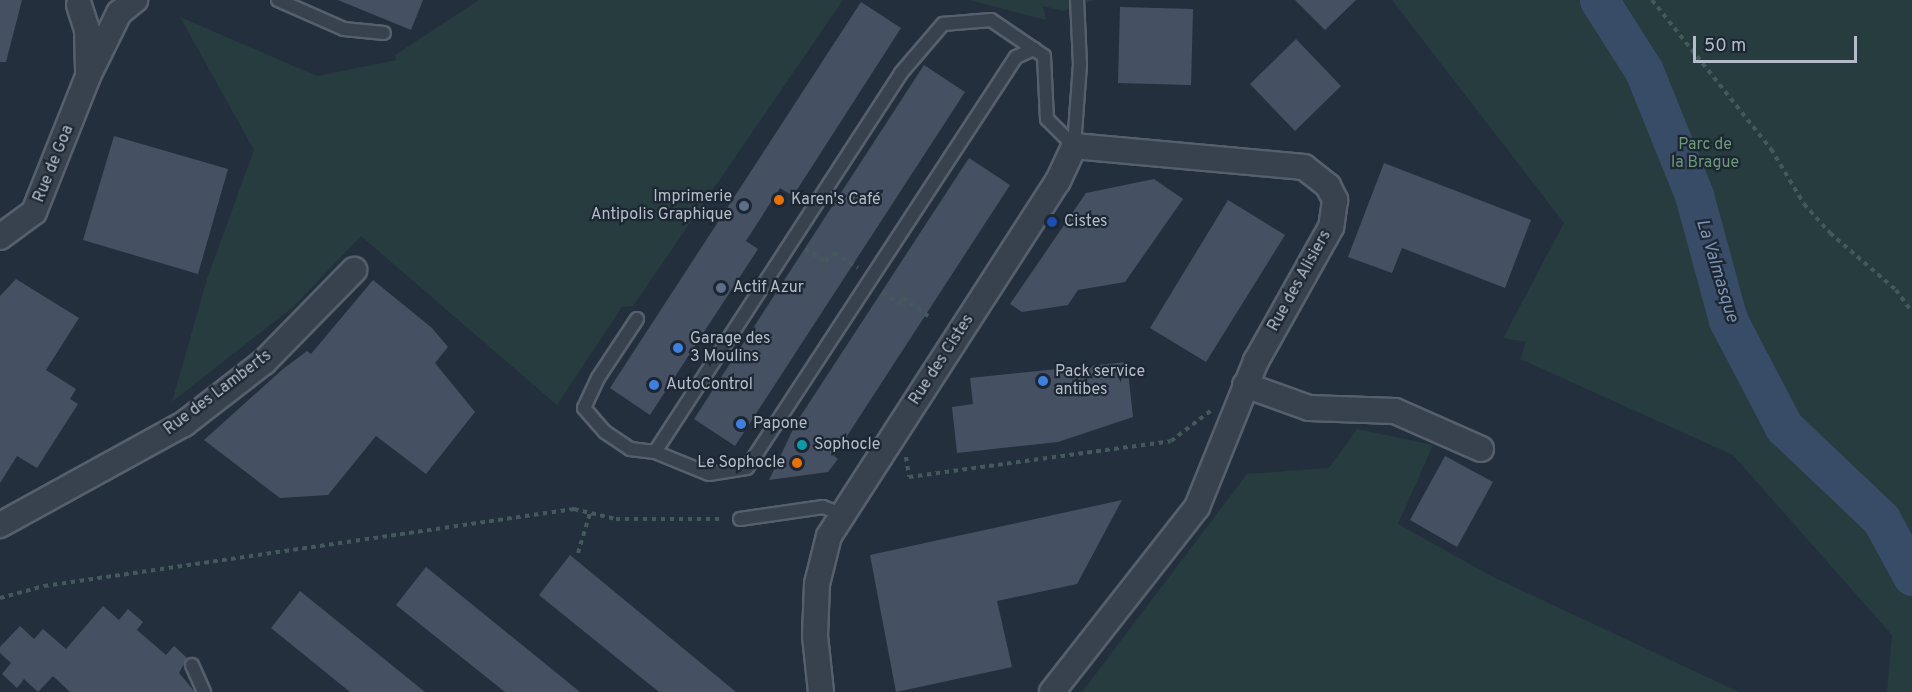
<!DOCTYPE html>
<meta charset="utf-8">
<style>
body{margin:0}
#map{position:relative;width:1912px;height:692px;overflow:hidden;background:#242f3e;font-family:Overpass,sans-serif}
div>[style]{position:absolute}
.green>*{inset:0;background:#263c3f}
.river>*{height:39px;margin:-19.5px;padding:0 19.5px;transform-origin:19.5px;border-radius:19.5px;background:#394c67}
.building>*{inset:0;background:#455162}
.path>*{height:4px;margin-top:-2px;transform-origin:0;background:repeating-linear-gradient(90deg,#44595c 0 4.5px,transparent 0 9px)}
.roads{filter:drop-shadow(2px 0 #565f6c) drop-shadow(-2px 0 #565f6c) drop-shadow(0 2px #565f6c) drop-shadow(0 -2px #565f6c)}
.lane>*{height:12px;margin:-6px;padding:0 6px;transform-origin:6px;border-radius:6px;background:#38414e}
.street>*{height:24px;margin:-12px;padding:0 12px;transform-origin:12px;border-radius:12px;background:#38414e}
.dots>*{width:16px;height:16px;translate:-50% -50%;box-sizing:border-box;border:3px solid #1d2633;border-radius:50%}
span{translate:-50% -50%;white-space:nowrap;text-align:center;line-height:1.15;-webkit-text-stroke:4.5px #1d2633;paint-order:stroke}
.park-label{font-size:16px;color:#6b9a76}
.street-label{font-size:16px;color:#b4bcc9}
.poi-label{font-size:16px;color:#b4bcc9}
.right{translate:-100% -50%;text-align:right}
.left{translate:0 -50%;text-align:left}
.water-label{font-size:18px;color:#7c92b1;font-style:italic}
.scale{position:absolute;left:1693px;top:36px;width:164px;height:27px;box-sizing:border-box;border:3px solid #b4bcc9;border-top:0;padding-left:8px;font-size:18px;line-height:21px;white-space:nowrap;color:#b4bcc9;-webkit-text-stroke:4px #1d2633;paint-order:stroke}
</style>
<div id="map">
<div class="green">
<i style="clip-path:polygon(479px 0,843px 0,633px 306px,622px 307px,557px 405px,361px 236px,293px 307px,172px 402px,207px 279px,254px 150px,180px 17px,317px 76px,396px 60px,395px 55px)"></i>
<i style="clip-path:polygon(969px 0,1095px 0,1063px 11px,1043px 6px,1046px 20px)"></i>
<i style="clip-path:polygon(1392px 0,1912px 0,1912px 692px,1887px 692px,1892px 635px,1733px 455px,1520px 359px,1526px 342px,1503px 338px,1564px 223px)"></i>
<i style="clip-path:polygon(1357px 429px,1433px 445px,1398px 524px,1493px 577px,1739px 692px,1082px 692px,1247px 474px,1329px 468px)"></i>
</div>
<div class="river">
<i style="left:1599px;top:0;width:84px;rotate:57.6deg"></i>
<i style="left:1644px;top:71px;width:134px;rotate:68deg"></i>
<i style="left:1694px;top:195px;width:130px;rotate:74.8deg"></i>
<i style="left:1728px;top:320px;width:121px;rotate:62.4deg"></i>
<i style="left:1784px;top:427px;width:134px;rotate:43.5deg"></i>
<i style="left:1881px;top:519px;width:65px;rotate:61.5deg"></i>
</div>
<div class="building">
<i style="clip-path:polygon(0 0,22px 0,6px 62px,0 62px)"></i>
<i style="clip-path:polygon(338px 0,423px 0,411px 30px)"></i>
<i style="clip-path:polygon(1295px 0,1356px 0,1325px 30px)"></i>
<i style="clip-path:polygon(861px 2px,901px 28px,793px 196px,780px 188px,746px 241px,758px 249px,650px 415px,610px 388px)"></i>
<i style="clip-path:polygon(1120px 7px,1193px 9px,1191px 85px,1118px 83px)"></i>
<i style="clip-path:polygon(1296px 39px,1341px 86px,1295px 131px,1250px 84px)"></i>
<i style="clip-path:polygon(924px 65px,965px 92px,735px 446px,694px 419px)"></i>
<i style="clip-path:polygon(114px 136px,228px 169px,198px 274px,83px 240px)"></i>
<i style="clip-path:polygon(969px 158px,1010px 185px,834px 456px,838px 459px,828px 472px,769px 480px,796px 423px)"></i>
<i style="clip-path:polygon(1384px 163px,1531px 220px,1505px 288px,1402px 248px,1392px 273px,1348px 257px)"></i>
<i style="clip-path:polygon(1154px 179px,1183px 199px,1125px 282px,1078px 290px,1068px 305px,1022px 312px,1010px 304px,1086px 193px)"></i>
<i style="clip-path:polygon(1228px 200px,1285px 235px,1206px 362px,1150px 328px)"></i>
<i style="clip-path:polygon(16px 279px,79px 318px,46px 370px,76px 389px,70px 399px,78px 404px,37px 468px,17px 456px,0 483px,0 296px)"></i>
<i style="clip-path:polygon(373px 280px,432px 328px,448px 347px,435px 363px,475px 412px,426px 474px,376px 436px,328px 495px,280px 498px,204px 440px,283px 369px,307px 351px,311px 354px)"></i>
<i style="clip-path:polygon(1127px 362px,1133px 417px,1058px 442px,957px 453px,952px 407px,973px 404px,970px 378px)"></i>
<i style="clip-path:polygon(1445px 456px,1493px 482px,1457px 547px,1410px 520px)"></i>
<i style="clip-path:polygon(1122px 500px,1077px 584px,997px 601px,1012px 667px,896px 692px,870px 555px)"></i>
<i style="clip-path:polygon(570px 555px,736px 692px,659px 692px,539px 595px)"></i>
<i style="clip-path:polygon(426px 567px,580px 692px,505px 692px,396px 605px)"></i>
<i style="clip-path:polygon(300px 591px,425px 692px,350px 692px,271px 628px)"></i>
<i style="clip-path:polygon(103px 606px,119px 620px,128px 609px,143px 622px,137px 630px,166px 655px,174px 646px,187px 658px,179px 673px,195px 692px,70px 692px,53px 676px,38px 692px,24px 679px,17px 688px,2px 674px,11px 663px,0 653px,0 647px,20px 626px,34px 639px,43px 629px,66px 649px)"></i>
</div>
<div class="path">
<i style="left:1652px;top:0;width:191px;rotate:51.4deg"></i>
<i style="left:1771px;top:149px;width:64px;rotate:59deg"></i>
<i style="left:1804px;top:204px;width:39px;rotate:48deg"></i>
<i style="left:1830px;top:233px;width:87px;rotate:40.8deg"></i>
<i style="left:1896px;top:290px;width:27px;rotate:54deg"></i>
<i style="left:805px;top:249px;width:23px;rotate:31deg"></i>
<i style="left:825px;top:261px;width:12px;rotate:-42deg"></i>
<i style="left:834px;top:253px;width:28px;rotate:32deg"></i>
<i style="left:882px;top:293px;width:20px;rotate:33deg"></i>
<i style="left:899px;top:304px;width:7px;rotate:-56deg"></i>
<i style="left:903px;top:298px;width:31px;rotate:36deg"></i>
<i style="left:906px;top:457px;width:20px;rotate:81deg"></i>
<i style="left:909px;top:477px;width:264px;rotate:-7.8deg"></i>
<i style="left:1171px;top:441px;width:53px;rotate:-37.3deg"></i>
<i style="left:578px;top:553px;width:42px;rotate:-73.3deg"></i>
<i style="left:0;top:598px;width:46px;rotate:-15.3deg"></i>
<i style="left:44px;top:586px;width:536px;rotate:-8.27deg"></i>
<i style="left:574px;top:509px;width:43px;rotate:13.4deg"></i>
<i style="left:616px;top:519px;width:108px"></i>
</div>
<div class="roads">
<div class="lane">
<i style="left:278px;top:0;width:72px;rotate:23.7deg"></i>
<i style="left:344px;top:29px;width:40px;rotate:5.7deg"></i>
<i style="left:1074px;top:146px;width:81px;rotate:-85.8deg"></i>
<i style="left:1080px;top:65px;width:65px;rotate:-92.6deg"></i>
<i style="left:637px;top:319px;width:71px;rotate:123.5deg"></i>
<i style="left:598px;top:378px;width:33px;rotate:115deg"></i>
<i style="left:584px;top:408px;width:32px;rotate:49deg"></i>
<i style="left:605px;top:432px;width:30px;rotate:34deg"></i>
<i style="left:630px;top:449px;width:25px;rotate:7deg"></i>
<i style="left:655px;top:452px;width:452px;rotate:-57deg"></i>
<i style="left:901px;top:73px;width:65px;rotate:-49.4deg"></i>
<i style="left:943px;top:24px;width:48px;rotate:-4.8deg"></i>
<i style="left:991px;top:20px;width:64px;rotate:34.2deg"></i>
<i style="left:1044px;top:56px;width:63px;rotate:87.3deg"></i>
<i style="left:1047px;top:119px;width:38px;rotate:45deg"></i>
<i style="left:655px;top:452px;width:58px;rotate:22.2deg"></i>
<i style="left:709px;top:474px;width:38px;rotate:-9deg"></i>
<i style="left:747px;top:468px;width:491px;rotate:-56.8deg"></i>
<i style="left:1016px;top:57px;width:20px;rotate:-24deg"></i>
<i style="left:740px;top:519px;width:84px;rotate:-8.2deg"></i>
<i style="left:823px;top:507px;width:19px;rotate:21deg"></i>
<i style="left:192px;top:665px;width:30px;rotate:66deg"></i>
</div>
<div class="street">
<i style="left:79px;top:5px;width:26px;rotate:72deg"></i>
<i style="left:87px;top:30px;width:41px;rotate:88.6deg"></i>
<i style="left:0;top:237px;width:42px;rotate:-36.3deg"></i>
<i style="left:34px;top:212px;width:146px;rotate:-68.3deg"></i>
<i style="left:88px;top:76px;width:70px;rotate:-63.8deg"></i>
<i style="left:119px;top:13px;width:21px;rotate:-39deg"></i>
<i style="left:1245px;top:385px;width:68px;rotate:19.8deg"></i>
<i style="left:1309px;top:408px;width:86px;rotate:2deg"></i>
<i style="left:1395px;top:411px;width:94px;rotate:23.8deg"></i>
<i style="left:0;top:525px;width:210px;rotate:-28.8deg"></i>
<i style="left:184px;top:424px;width:101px;rotate:-37.8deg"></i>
<i style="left:264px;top:362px;width:129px;rotate:-45.6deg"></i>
<i style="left:821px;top:692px;width:56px;rotate:-96.1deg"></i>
<i style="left:815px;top:636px;width:52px;rotate:-87.8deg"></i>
<i style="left:817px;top:584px;width:49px;rotate:-76deg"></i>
<i style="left:829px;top:536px;width:422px;rotate:-57.2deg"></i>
<i style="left:1058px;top:181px;width:38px;rotate:-65deg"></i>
<i style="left:1074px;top:146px;width:231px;rotate:5.2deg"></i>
<i style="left:1304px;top:167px;width:31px;rotate:38deg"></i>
<i style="left:1328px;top:186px;width:16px;rotate:63deg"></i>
<i style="left:1335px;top:200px;width:27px;rotate:98deg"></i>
<i style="left:1331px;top:227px;width:154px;rotate:119.2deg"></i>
<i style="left:1256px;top:361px;width:157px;rotate:112deg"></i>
<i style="left:1197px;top:507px;width:235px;rotate:128.1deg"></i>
</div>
</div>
<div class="dots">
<i style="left:779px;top:200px;background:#e8710a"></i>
<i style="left:744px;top:206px;background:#5c6f8a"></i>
<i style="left:1052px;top:222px;background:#1a4fb4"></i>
<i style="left:721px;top:288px;background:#5c6f8a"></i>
<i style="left:678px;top:348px;background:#3f7fe0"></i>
<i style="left:1043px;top:381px;background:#3f7fe0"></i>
<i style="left:654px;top:385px;background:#3f7fe0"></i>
<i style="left:741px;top:424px;background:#3f7fe0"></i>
<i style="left:802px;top:445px;background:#0f9aa8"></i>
<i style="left:797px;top:463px;background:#e8710a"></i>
</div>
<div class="park-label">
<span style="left:1705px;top:154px">Parc de<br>la Brague</span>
</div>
<div class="street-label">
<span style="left:54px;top:164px;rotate:-68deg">Rue de Goa</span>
<span style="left:1300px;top:281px;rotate:-61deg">Rue des Alisiers</span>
<span style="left:942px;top:360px;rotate:-57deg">Rue des Cistes</span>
<span style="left:218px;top:393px;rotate:-37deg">Rue des Lamberts</span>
</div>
<div class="poi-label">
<span class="right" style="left:732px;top:206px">Imprimerie<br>Antipolis Graphique</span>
<span class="left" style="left:791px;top:200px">Karen's Café</span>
<span class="left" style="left:1064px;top:222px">Cistes</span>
<span class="left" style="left:733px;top:288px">Actif Azur</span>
<span class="left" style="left:690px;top:348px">Garage des<br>3 Moulins</span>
<span class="left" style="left:1055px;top:381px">Pack service<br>antibes</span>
<span class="left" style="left:666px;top:385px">AutoControl</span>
<span class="left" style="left:753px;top:424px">Papone</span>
<span class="left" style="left:814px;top:445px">Sophocle</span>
<span class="right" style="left:785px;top:463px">Le Sophocle</span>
</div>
<div class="water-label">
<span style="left:1716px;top:271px;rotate:73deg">La Valmasque</span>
</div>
<div class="scale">50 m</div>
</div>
